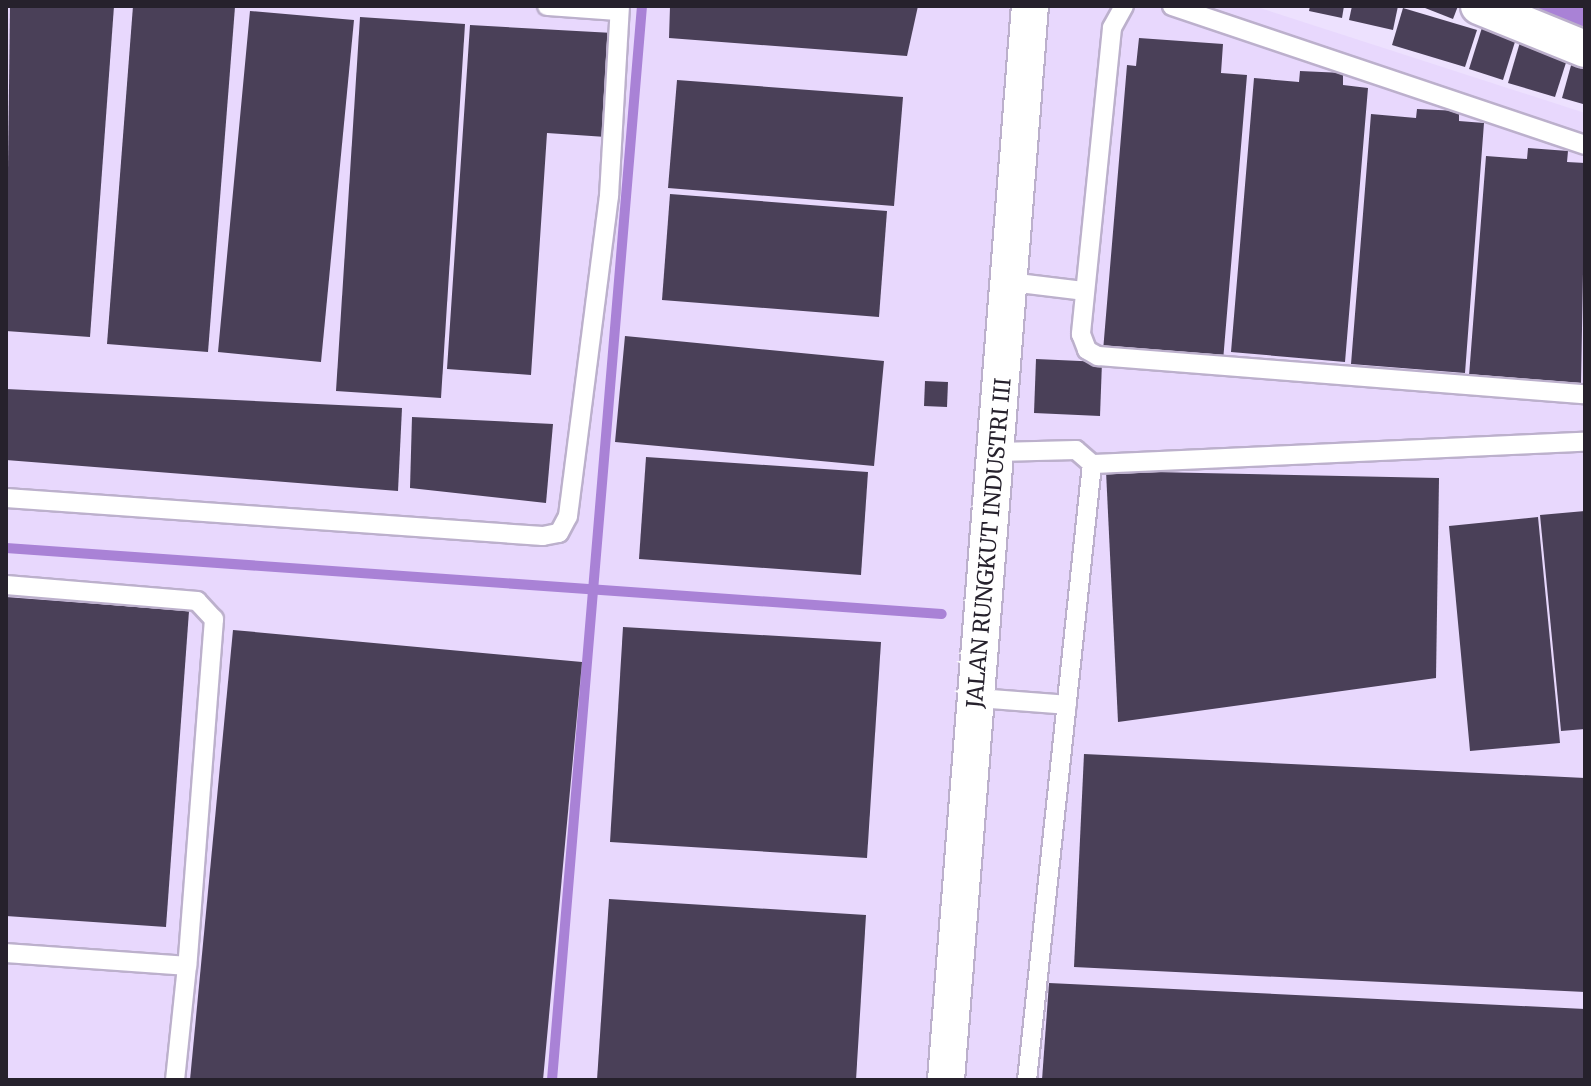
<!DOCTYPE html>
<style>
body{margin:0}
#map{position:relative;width:1591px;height:1086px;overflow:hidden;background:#ede1fe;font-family:Merriweather,serif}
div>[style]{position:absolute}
.built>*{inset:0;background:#e8d8fd}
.stream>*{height:10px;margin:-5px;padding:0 5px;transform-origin:5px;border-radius:5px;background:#a982d6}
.river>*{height:60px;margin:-30px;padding:0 30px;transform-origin:30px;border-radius:30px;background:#a982d6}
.building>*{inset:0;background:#4a4058}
.roads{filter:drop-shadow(2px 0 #bcb0cc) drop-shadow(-2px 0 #bcb0cc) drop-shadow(0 2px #bcb0cc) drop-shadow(0 -2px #bcb0cc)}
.lane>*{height:18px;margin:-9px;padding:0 9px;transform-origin:9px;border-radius:9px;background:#fff}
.street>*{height:36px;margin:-18px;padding:0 18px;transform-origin:18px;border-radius:18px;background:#fff}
span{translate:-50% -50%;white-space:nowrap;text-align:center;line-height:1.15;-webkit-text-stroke:8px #fff;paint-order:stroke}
.street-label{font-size:22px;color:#26212c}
.frame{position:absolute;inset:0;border:8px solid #26212c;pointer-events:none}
</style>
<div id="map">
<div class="built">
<i style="clip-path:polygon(6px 6px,1254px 6px,1585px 113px,1585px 1080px,6px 1080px)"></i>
</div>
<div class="stream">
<i style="left:6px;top:548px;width:938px;rotate:4.03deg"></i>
<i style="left:552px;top:1080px;width:1078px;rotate:-85.21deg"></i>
</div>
<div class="river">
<i style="left:1551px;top:6px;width:36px;rotate:21deg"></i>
</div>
<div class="building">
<i style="clip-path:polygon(10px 6px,114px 6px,90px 337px,6px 331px)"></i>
<i style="clip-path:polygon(133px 6px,235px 7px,208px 352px,107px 344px)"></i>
<i style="clip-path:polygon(670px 6px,918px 6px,907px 56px,669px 38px)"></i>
<i style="clip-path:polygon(1310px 6px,1344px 6px,1342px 18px,1309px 11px)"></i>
<i style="clip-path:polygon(1352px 6px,1398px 6px,1393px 30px,1349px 20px)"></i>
<i style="clip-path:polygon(1420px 6px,1458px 6px,1453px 19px)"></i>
<i style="clip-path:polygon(1403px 8px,1477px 30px,1465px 67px,1392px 45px)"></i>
<i style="clip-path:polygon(250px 11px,354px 20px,321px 362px,218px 352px)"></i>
<i style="clip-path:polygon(360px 17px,465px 24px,441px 398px,336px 391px)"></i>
<i style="clip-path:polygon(1485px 18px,1519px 29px,1503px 80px,1469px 69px)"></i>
<i style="clip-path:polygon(470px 25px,613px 33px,606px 137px,547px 133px,531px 375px,447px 369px)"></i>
<i style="clip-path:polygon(1523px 32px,1571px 47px,1555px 97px,1508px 83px)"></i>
<i style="clip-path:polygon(1139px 38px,1223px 44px,1221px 73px,1247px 75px,1223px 361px,1103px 351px,1127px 65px,1136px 66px)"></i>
<i style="clip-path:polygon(1575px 51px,1585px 54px,1583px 104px,1562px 98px)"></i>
<i style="clip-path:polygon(1300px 71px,1343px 73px,1343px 85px,1368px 88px,1345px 362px,1231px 352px,1254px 78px,1299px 82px)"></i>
<i style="clip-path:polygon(677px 80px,903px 97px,894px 206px,668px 188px)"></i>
<i style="clip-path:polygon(1417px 109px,1459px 111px,1459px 121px,1484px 123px,1465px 373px,1351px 364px,1371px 114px,1416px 118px)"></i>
<i style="clip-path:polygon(1528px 148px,1568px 151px,1567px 162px,1585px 163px,1581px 384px,1469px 376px,1486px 156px,1527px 159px)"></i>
<i style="clip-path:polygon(670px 194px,887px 211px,879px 317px,662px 300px)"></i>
<i style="clip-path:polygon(625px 336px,884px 361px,874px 466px,615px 442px)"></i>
<i style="clip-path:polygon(1036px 359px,1102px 362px,1100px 416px,1034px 413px)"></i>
<i style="clip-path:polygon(925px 381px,948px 382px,947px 407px,924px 406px)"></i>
<i style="clip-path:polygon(6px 389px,402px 408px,398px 491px,6px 460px)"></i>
<i style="clip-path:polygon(412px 417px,553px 424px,546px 503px,410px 488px)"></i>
<i style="clip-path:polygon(646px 457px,868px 472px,861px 575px,639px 559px)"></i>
<i style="clip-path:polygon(1106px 471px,1439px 478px,1436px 678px,1118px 722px)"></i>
<i style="clip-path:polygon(1585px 511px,1585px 729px,1561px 731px,1540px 515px)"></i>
<i style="clip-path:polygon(1538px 517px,1560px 743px,1470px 751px,1449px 526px)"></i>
<i style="clip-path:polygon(6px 597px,189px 611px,166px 927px,6px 916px)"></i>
<i style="clip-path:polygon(623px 627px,881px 642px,867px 858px,610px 842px)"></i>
<i style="clip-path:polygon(233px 630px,582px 662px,543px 1080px,190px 1080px)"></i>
<i style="clip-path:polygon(1084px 754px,1585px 778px,1585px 992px,1074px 967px)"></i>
<i style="clip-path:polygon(609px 899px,866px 915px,856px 1080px,597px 1080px)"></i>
<i style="clip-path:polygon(1049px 983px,1585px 1009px,1585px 1080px,1042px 1080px)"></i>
</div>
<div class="roads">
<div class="lane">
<i style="left:547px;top:6px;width:72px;rotate:4deg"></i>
<i style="left:1124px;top:6px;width:25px;rotate:119deg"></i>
<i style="left:1112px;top:28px;width:308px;rotate:95.8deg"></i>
<i style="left:1081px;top:334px;width:17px;rotate:69deg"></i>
<i style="left:1087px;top:350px;width:13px;rotate:29deg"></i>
<i style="left:1098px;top:356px;width:488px;rotate:4.5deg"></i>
<i style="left:1172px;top:6px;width:436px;rotate:18.6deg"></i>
<i style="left:1010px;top:282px;width:75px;rotate:6.9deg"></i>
<i style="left:997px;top:452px;width:79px;rotate:-1.5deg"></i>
<i style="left:1076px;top:450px;width:21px;rotate:41deg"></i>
<i style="left:1092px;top:464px;width:619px;rotate:96.02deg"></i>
<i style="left:1092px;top:464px;width:493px;rotate:-2.6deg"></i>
<i style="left:6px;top:498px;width:538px;rotate:4.05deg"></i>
<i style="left:543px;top:536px;width:16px;rotate:-11deg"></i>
<i style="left:559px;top:533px;width:19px;rotate:-62deg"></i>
<i style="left:568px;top:516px;width:323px;rotate:-82.7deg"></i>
<i style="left:609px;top:196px;width:190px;rotate:-86.7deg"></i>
<i style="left:6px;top:585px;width:192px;rotate:4.8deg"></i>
<i style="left:197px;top:601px;width:25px;rotate:47deg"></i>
<i style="left:214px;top:619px;width:348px;rotate:94.4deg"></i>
<i style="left:977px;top:698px;width:90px;rotate:4.4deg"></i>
<i style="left:6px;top:953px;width:181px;rotate:4.1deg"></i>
<i style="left:187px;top:966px;width:115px;rotate:96deg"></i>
</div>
<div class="street">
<i style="left:1479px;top:6px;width:114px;rotate:22.1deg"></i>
<i style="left:946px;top:1080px;width:1077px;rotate:-85.53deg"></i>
</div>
</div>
<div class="street-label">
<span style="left:989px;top:543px;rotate:-85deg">JALAN RUNGKUT INDUSTRI III</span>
</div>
<div class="frame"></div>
</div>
